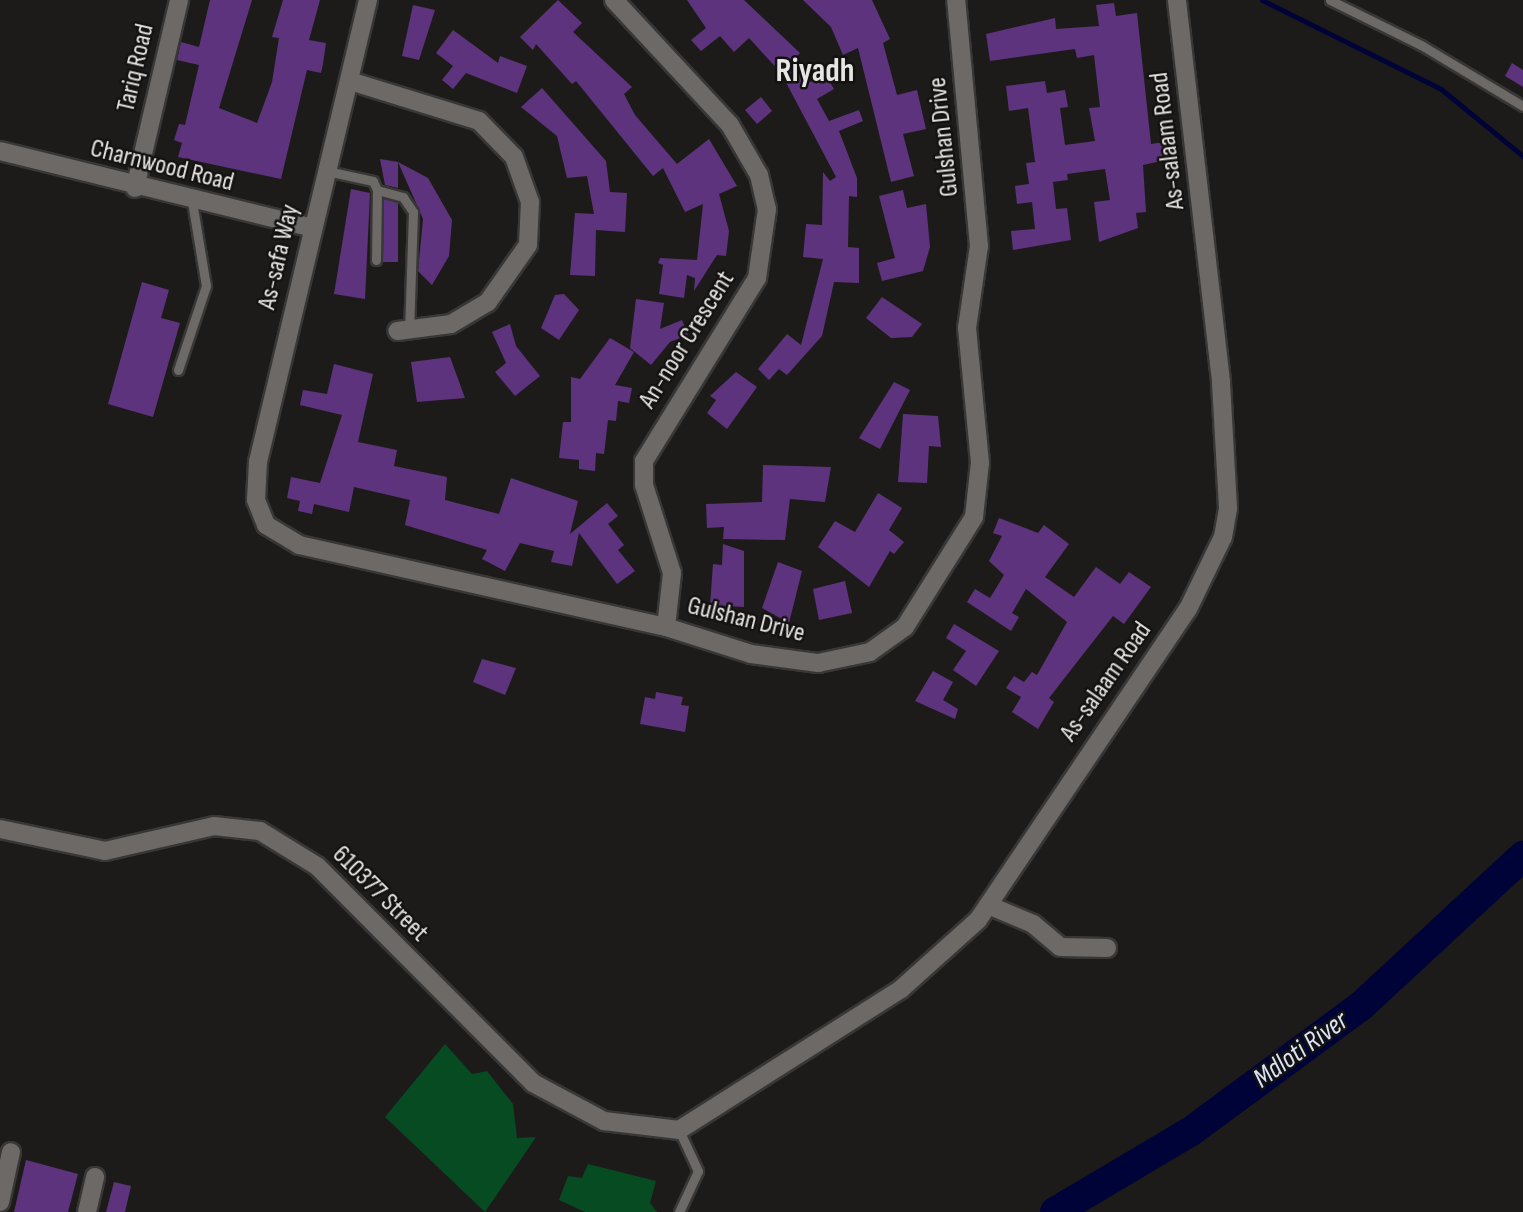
<!DOCTYPE html>
<style>
body{margin:0}
#map{position:relative;width:1523px;height:1212px;overflow:hidden;background:#1d1b19;font-family:"Sofia Sans Condensed",sans-serif}
div>[style]{position:absolute}
.green>*{inset:0;background:#064b21}
.stream>*{height:5px;margin:-2.5px;padding:0 2.5px;transform-origin:2.5px;border-radius:2.5px;background:#000337}
.river>*{height:30px;margin:-15px;padding:0 15px;transform-origin:15px;border-radius:15px;background:#000337}
.building>*{inset:0;background:#5d337d}
.roads{filter:drop-shadow(2px 0 #383736) drop-shadow(-2px 0 #383736) drop-shadow(0 2px #383736) drop-shadow(0 -2px #383736)}
.lane>*{height:9px;margin:-4.5px;padding:0 4.5px;transform-origin:4.5px;border-radius:4.5px;background:#6c6967}
.street>*{height:18px;margin:-9px;padding:0 9px;transform-origin:9px;border-radius:9px;background:#6c6967}
span{translate:-50% -50%;white-space:nowrap;text-align:center;line-height:1.15;-webkit-text-stroke:5px #141210;paint-order:stroke}
.street-label{font-size:26px;color:#e7e5e4}
.water-label{font-size:28px;color:#d9e4f9;font-style:italic}
.district-label{font-size:33px;color:#e7e5e4;font-weight:700}
</style>
<div id="map">
<div class="green">
<i style="clip-path:polygon(445px 1044px,472px 1074px,487px 1071px,513px 1104px,517px 1138px,536px 1137px,485px 1212px,385px 1117px)"></i>
<i style="clip-path:polygon(588px 1164px,656px 1181px,650px 1203px,657px 1212px,585px 1212px,559px 1200px,568px 1176px,582px 1178px)"></i>
</div>
<div class="stream">
<i style="left:1262px;top:0;width:200px;rotate:26.4deg"></i>
<i style="left:1441px;top:89px;width:106px;rotate:39.3deg"></i>
</div>
<div class="river">
<i style="left:1055px;top:1212px;width:157px;rotate:-30.7deg"></i>
<i style="left:1190px;top:1132px;width:212px;rotate:-36.4deg"></i>
<i style="left:1361px;top:1006px;width:221px;rotate:-42.8deg"></i>
</div>
<div class="building">
<i style="clip-path:polygon(210px 0,252px 0,219px 108px,257px 123px,272px 82px,279px 38px,272px 37px,283px 0,320px 0,309px 40px,326px 43px,323px 64px,321px 73px,307px 70px,281px 179px,178px 157px,182px 143px,174px 140px,179px 124px,185px 125px,199px 65px,177px 60px,181px 42px,199px 47px)"></i>
<i style="clip-path:polygon(558px 0,582px 23px,573px 32px,632px 87px,624px 94px,635px 115px,677px 164px,709px 139px,737px 186px,719px 194px,729px 231px,726px 256px,717px 255px,694px 291px,695px 278px,687px 275px,684px 298px,659px 294px,663px 265px,658px 263px,660px 258px,697px 260px,703px 204px,685px 212px,663px 168px,653px 176px,576px 81px,572px 84px,536px 44px,533px 50px,520px 37px)"></i>
<i style="clip-path:polygon(687px 0,744px 0,800px 53px,795px 58px,808px 83px,825px 74px,834px 89px,817px 99px,829px 121px,859px 110px,863px 121px,839px 131px,857px 178px,857px 197px,849px 196px,848px 247px,859px 248px,859px 283px,834px 282px,822px 336px,787px 375px,779px 369px,769px 380px,758px 369px,787px 334px,801px 345px,823px 259px,803px 257px,806px 224px,822px 225px,823px 172px,830px 181px,836px 177px,781px 73px,749px 38px,734px 52px,720px 36px,701px 51px,691px 40px,706px 28px)"></i>
<i style="clip-path:polygon(803px 0,872px 0,890px 39px,883px 43px,897px 95px,917px 90px,926px 129px,903px 134px,914px 176px,891px 182px,858px 48px,843px 55px,831px 27px)"></i>
<i style="clip-path:polygon(1114px 3px,1116px 16px,1137px 13px,1151px 144px,1172px 141px,1175px 158px,1143px 165px,1146px 212px,1136px 213px,1138px 228px,1099px 242px,1094px 202px,1110px 200px,1105px 169px,1067px 174px,1068px 180px,1053px 182px,1056px 209px,1067px 208px,1071px 240px,1013px 250px,1011px 231px,1035px 229px,1032px 202px,1017px 204px,1015px 186px,1029px 184px,1026px 163px,1035px 162px,1028px 108px,1009px 111px,1006px 86px,1045px 81px,1047px 93px,1065px 90px,1068px 107px,1060px 108px,1065px 145px,1095px 141px,1089px 108px,1100px 107px,1094px 55px,1077px 58px,1075px 49px,990px 61px,986px 34px,1055px 18px,1056px 29px,1099px 26px,1096px 5px)"></i>
<i style="clip-path:polygon(413px 5px,435px 10px,419px 60px,402px 56px)"></i>
<i style="clip-path:polygon(453px 30px,498px 63px,500px 56px,527px 66px,517px 93px,466px 73px,453px 89px,442px 80px,453px 66px,436px 53px)"></i>
<i style="clip-path:polygon(1512px 63px,1523px 70px,1523px 87px,1505px 76px)"></i>
<i style="clip-path:polygon(542px 88px,606px 161px,610px 192px,627px 193px,625px 232px,596px 230px,595px 276px,570px 275px,575px 213px,594px 214px,587px 176px,567px 178px,557px 136px,521px 107px)"></i>
<i style="clip-path:polygon(761px 97px,772px 111px,757px 124px,745px 110px)"></i>
<i style="clip-path:polygon(380px 159px,398px 162px,398px 188px,385px 185px)"></i>
<i style="clip-path:polygon(398px 162px,428px 178px,452px 220px,449px 256px,432px 285px,418px 271px,423px 219px)"></i>
<i style="clip-path:polygon(351px 189px,370px 193px,365px 299px,334px 294px)"></i>
<i style="clip-path:polygon(903px 190px,907px 208px,926px 204px,930px 247px,923px 271px,882px 281px,877px 263px,895px 258px,879px 196px)"></i>
<i style="clip-path:polygon(384px 199px,398px 203px,398px 262px,382px 262px)"></i>
<i style="clip-path:polygon(142px 282px,169px 290px,161px 318px,180px 323px,153px 417px,108px 404px)"></i>
<i style="clip-path:polygon(564px 294px,579px 310px,559px 340px,541px 328px,555px 295px)"></i>
<i style="clip-path:polygon(882px 297px,922px 324px,912px 337px,891px 338px,866px 318px)"></i>
<i style="clip-path:polygon(636px 299px,664px 303px,660px 329px,682px 320px,688px 335px,670px 342px,651px 365px,630px 348px)"></i>
<i style="clip-path:polygon(510px 324px,516px 346px,540px 376px,515px 396px,495px 372px,506px 363px,492px 332px)"></i>
<i style="clip-path:polygon(610px 338px,634px 352px,615px 385px,632px 388px,629px 403px,618px 401px,616px 421px,608px 420px,604px 454px,596px 453px,595px 471px,579px 469px,579px 460px,559px 458px,563px 422px,571px 422px,571px 377px,580px 379px)"></i>
<i style="clip-path:polygon(450px 357px,465px 398px,417px 402px,411px 362px)"></i>
<i style="clip-path:polygon(334px 364px,373px 374px,358px 442px,397px 450px,394px 466px,447px 477px,445px 500px,499px 514px,511px 478px,578px 501px,570px 534px,607px 503px,618px 516px,608px 524px,624px 545px,618px 550px,635px 571px,617px 584px,579px 533px,572px 566px,551px 562px,554px 551px,520px 543px,505px 571px,482px 559px,487px 550px,405px 525px,410px 500px,354px 487px,349px 512px,314px 504px,312px 514px,298px 511px,300px 501px,287px 498px,291px 477px,320px 483px,342px 415px,300px 405px,303px 390px,327px 394px)"></i>
<i style="clip-path:polygon(736px 372px,757px 387px,727px 429px,707px 413px,716px 400px,710px 396px)"></i>
<i style="clip-path:polygon(894px 382px,910px 390px,880px 449px,859px 438px)"></i>
<i style="clip-path:polygon(903px 414px,938px 416px,941px 447px,929px 446px,927px 483px,898px 482px)"></i>
<i style="clip-path:polygon(763px 465px,831px 467px,825px 502px,790px 499px,785px 540px,723px 539px,724px 527px,707px 528px,706px 504px,762px 502px)"></i>
<i style="clip-path:polygon(878px 493px,902px 508px,889px 530px,904px 542px,894px 554px,890px 551px,869px 587px,818px 547px,835px 521px,855px 532px)"></i>
<i style="clip-path:polygon(999px 518px,1038px 533px,1044px 525px,1069px 544px,1045px 577px,1074px 597px,1096px 567px,1120px 584px,1129px 572px,1151px 587px,1124px 624px,1113px 616px,1049px 698px,1054px 702px,1038px 729px,1012px 712px,1021px 697px,1006px 688px,1014px 676px,1024px 682px,1032px 672px,1037px 675px,1067px 622px,1026px 589px,1012px 613px,1019px 617px,1011px 631px,967px 602px,975px 589px,990px 598px,1004px 575px,989px 561px,1002px 536px,993px 533px)"></i>
<i style="clip-path:polygon(723px 544px,744px 551px,744px 607px,710px 605px,713px 564px,722px 565px)"></i>
<i style="clip-path:polygon(778px 562px,802px 571px,789px 623px,762px 608px)"></i>
<i style="clip-path:polygon(845px 581px,852px 613px,819px 620px,813px 589px)"></i>
<i style="clip-path:polygon(954px 624px,999px 651px,976px 686px,953px 670px,966px 651px,946px 638px)"></i>
<i style="clip-path:polygon(482px 659px,516px 668px,505px 695px,473px 682px)"></i>
<i style="clip-path:polygon(933px 671px,953px 682px,943px 700px,958px 709px,955px 719px,915px 701px)"></i>
<i style="clip-path:polygon(656px 692px,683px 697px,681px 705px,689px 706px,685px 732px,640px 724px,645px 697px,655px 699px)"></i>
<i style="clip-path:polygon(26px 1160px,78px 1174px,68px 1212px,14px 1212px)"></i>
<i style="clip-path:polygon(114px 1182px,131px 1186px,125px 1212px,106px 1212px)"></i>
</div>
<div class="roads">
<div class="lane">
<i style="left:1330px;top:0;width:102px;rotate:26.3deg"></i>
<i style="left:1421px;top:45px;width:119px;rotate:30.9deg"></i>
<i style="left:327px;top:171px;width:47px;rotate:12.3deg"></i>
<i style="left:373px;top:181px;width:10px;rotate:66deg"></i>
<i style="left:377px;top:190px;width:27px;rotate:15deg"></i>
<i style="left:403px;top:197px;width:18px;rotate:56deg"></i>
<i style="left:413px;top:212px;width:118px;rotate:91.9deg"></i>
<i style="left:376px;top:260px;width:70px;rotate:-89.2deg"></i>
<i style="left:178px;top:370px;width:89px;rotate:-71.6deg"></i>
<i style="left:206px;top:286px;width:86px;rotate:-99.4deg"></i>
<i style="left:679px;top:1212px;width:45px;rotate:-65.1deg"></i>
<i style="left:698px;top:1171px;width:45px;rotate:-114.9deg"></i>
</div>
<div class="street">
<i style="left:368px;top:0;width:475px;rotate:103.4deg"></i>
<i style="left:258px;top:462px;width:38px;rotate:93deg"></i>
<i style="left:256px;top:500px;width:27px;rotate:68deg"></i>
<i style="left:266px;top:525px;width:39px;rotate:31deg"></i>
<i style="left:299px;top:545px;width:376px;rotate:12.6deg"></i>
<i style="left:666px;top:627px;width:89px;rotate:17.6deg"></i>
<i style="left:751px;top:654px;width:68px;rotate:7.7deg"></i>
<i style="left:818px;top:663px;width:53px;rotate:-11.9deg"></i>
<i style="left:870px;top:652px;width:43px;rotate:-35.5deg"></i>
<i style="left:905px;top:627px;width:130px;rotate:-57.9deg"></i>
<i style="left:974px;top:517px;width:54px;rotate:-83.7deg"></i>
<i style="left:980px;top:463px;width:136px;rotate:-95.5deg"></i>
<i style="left:967px;top:328px;width:83px;rotate:-81.7deg"></i>
<i style="left:979px;top:246px;width:247px;rotate:-95.3deg"></i>
<i style="left:614px;top:0;width:171px;rotate:47.1deg"></i>
<i style="left:730px;top:125px;width:58px;rotate:59.9deg"></i>
<i style="left:759px;top:175px;width:35px;rotate:77deg"></i>
<i style="left:767px;top:209px;width:70px;rotate:98.2deg"></i>
<i style="left:757px;top:278px;width:215px;rotate:121.7deg"></i>
<i style="left:644px;top:461px;width:24px;rotate:90deg"></i>
<i style="left:644px;top:485px;width:92px;rotate:72.3deg"></i>
<i style="left:672px;top:573px;width:54px;rotate:96.3deg"></i>
<i style="left:350px;top:81px;width:135px;rotate:17.2deg"></i>
<i style="left:479px;top:121px;width:50px;rotate:45.8deg"></i>
<i style="left:514px;top:157px;width:48px;rotate:70.4deg"></i>
<i style="left:530px;top:202px;width:43px;rotate:92.7deg"></i>
<i style="left:528px;top:245px;width:70px;rotate:125.1deg"></i>
<i style="left:488px;top:302px;width:43px;rotate:149.3deg"></i>
<i style="left:451px;top:324px;width:54px;rotate:172.6deg"></i>
<i style="left:0;top:151px;width:322px;rotate:13.8deg"></i>
<i style="left:135px;top:188px;width:193px;rotate:-76.8deg"></i>
<i style="left:0;top:829px;width:107px;rotate:11.8deg"></i>
<i style="left:105px;top:851px;width:112px;rotate:-12.9deg"></i>
<i style="left:214px;top:826px;width:46px;rotate:6.2deg"></i>
<i style="left:260px;top:831px;width:67px;rotate:31.6deg"></i>
<i style="left:317px;top:866px;width:306px;rotate:45.1deg"></i>
<i style="left:533px;top:1083px;width:81px;rotate:28.2deg"></i>
<i style="left:604px;top:1121px;width:76px;rotate:6.8deg"></i>
<i style="left:679px;top:1130px;width:263px;rotate:-32.4deg"></i>
<i style="left:901px;top:989px;width:103px;rotate:-41.9deg"></i>
<i style="left:978px;top:920px;width:375px;rotate:-56deg"></i>
<i style="left:1188px;top:609px;width:80px;rotate:-64.1deg"></i>
<i style="left:1223px;top:537px;width:29px;rotate:-80deg"></i>
<i style="left:1228px;top:508px;width:127px;rotate:-93.2deg"></i>
<i style="left:1221px;top:381px;width:384px;rotate:-96.6deg"></i>
<i style="left:988px;top:905px;width:49px;rotate:22.9deg"></i>
<i style="left:1033px;top:924px;width:35px;rotate:40deg"></i>
<i style="left:1060px;top:947px;width:47px;rotate:1.2deg"></i>
<i style="left:0;top:1202px;width:51px;rotate:-77.6deg"></i>
<i style="left:87px;top:1212px;width:36px;rotate:-77deg"></i>
</div>
</div>
<div class="street-label">
<span style="left:136px;top:68px;rotate:-77deg">Tariq Road</span>
<span style="left:944px;top:137px;rotate:-96deg">Gulshan Drive</span>
<span style="left:1168px;top:141px;rotate:-97deg">As-salaam Road</span>
<span style="left:162px;top:166px;rotate:14deg">Charnwood Road</span>
<span style="left:279px;top:257px;rotate:-77deg">As-safa Way</span>
<span style="left:687px;top:340px;rotate:-58deg">An-noor Crescent</span>
<span style="left:746px;top:620px;rotate:14deg">Gulshan Drive</span>
<span style="left:1106px;top:682px;rotate:-55deg">As-salaam Road</span>
<span style="left:380px;top:894px;rotate:45deg">610377 Street</span>
</div>
<div class="water-label">
<span style="left:1301px;top:1050px;rotate:-36deg">Mdloti River</span>
</div>
<div class="district-label">
<span style="left:815px;top:72px">Riyadh</span>
</div>
</div>
